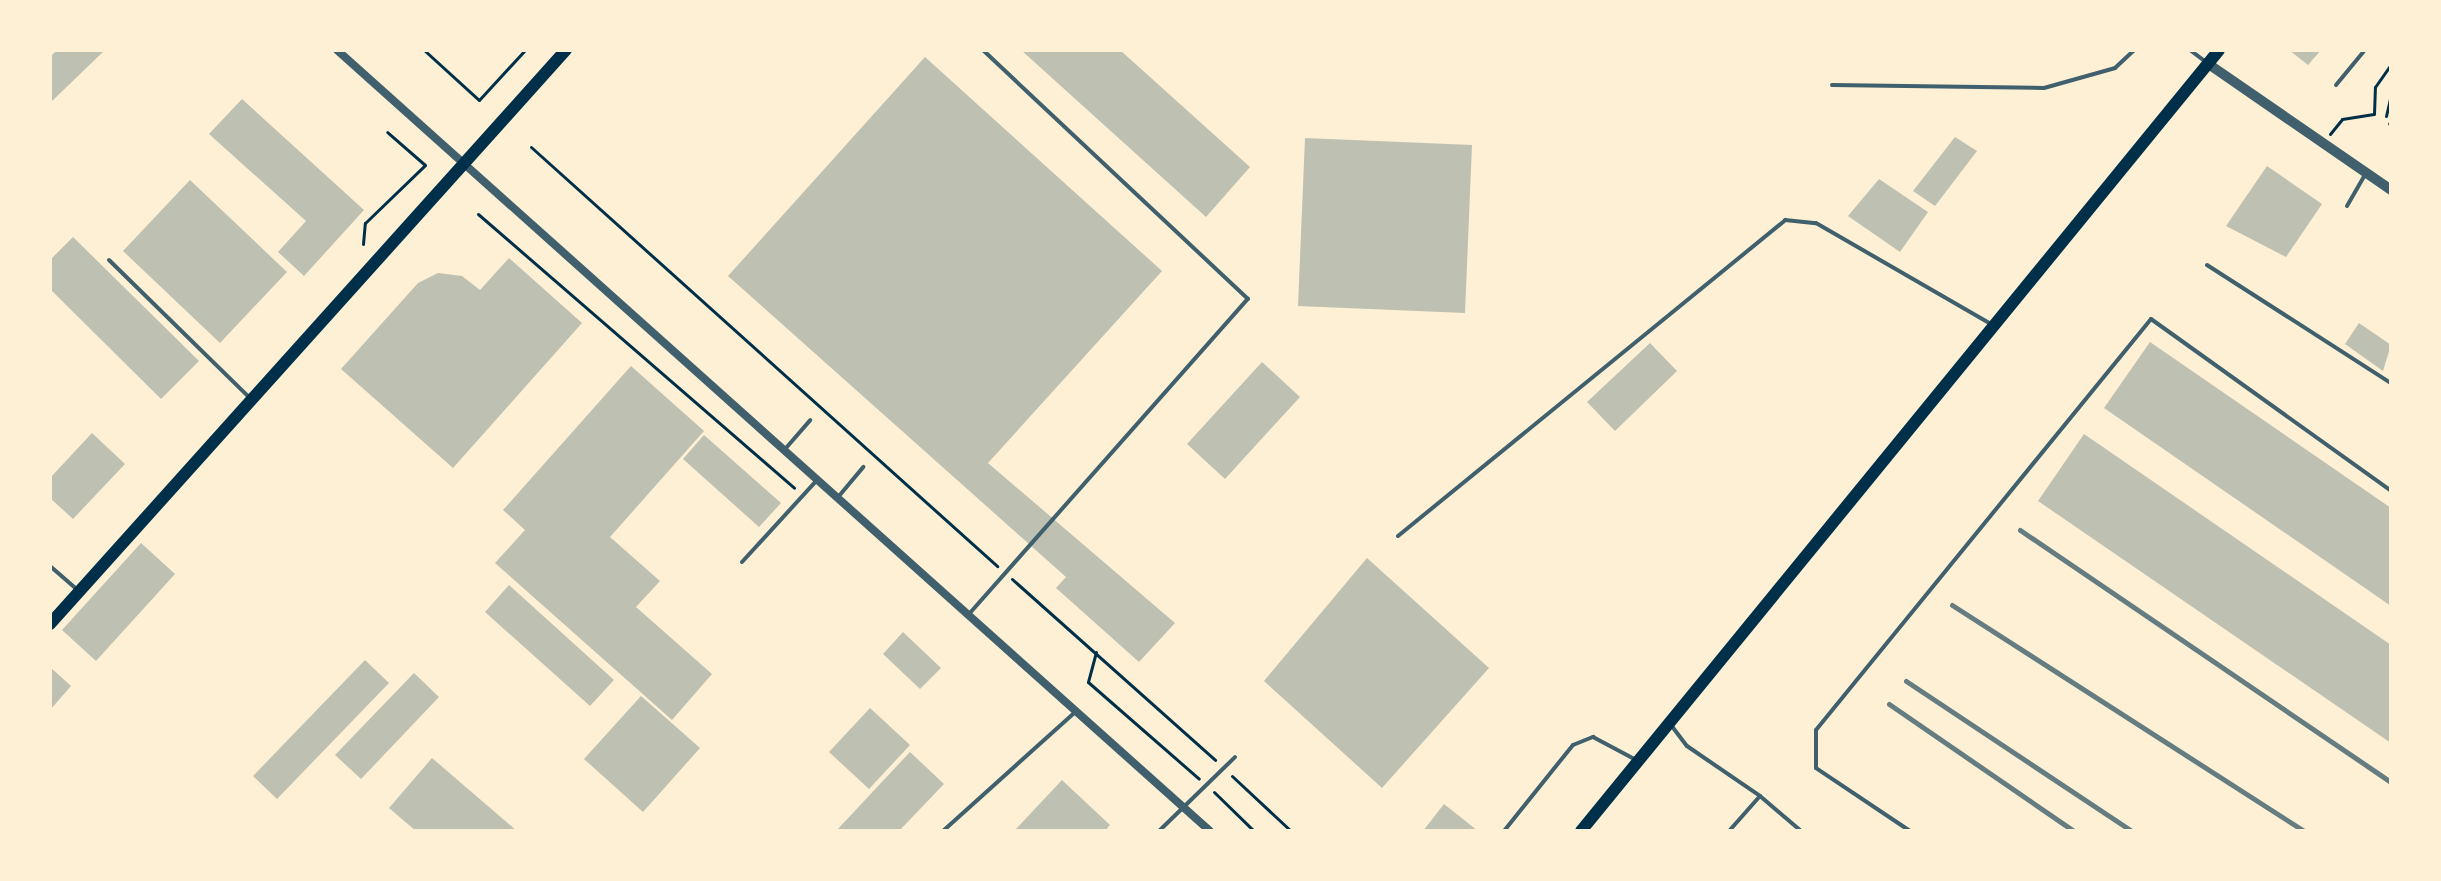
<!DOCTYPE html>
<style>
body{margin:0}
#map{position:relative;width:2441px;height:881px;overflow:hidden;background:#fdf0d5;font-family:Manrope,sans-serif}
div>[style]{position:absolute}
.building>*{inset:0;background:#bec0b2}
.path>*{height:3px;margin:-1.5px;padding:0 1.5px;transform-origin:1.5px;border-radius:1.5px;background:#003049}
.service>*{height:4px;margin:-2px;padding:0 2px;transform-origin:2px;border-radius:2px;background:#3f606c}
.minor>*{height:8px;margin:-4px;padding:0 4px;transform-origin:4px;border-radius:4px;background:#3f606c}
.tertiary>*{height:10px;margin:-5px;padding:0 5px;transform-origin:5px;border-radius:5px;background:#3f606c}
.secondary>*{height:12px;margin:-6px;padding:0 6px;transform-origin:6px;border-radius:6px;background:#003049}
.primary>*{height:12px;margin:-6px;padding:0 6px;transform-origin:6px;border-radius:6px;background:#003049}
.rail>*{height:5px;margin:-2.5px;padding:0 2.5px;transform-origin:2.5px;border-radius:2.5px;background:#657d81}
span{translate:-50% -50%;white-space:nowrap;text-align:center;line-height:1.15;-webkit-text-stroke:8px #fdf0d5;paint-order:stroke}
.frame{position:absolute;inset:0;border:52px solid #fdf0d5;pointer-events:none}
</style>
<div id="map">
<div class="building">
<i style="clip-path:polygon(57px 50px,105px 50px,50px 103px,50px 57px)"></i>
<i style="clip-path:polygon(1021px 50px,1120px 50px,1250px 167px,1206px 217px)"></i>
<i style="clip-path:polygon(2289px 50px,2321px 50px,2308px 65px)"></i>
<i style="clip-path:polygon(925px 57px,1162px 271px,988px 463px,1175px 623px,1139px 662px,1056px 588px,1066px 577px,728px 276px)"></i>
<i style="clip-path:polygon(242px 99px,364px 210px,304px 276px,278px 252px,306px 221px,209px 134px)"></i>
<i style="clip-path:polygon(1955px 137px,1977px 151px,1935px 206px,1913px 191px)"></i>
<i style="clip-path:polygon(1305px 138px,1472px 145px,1465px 313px,1298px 306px)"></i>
<i style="clip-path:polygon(2267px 166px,2322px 204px,2286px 257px,2226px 226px)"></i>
<i style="clip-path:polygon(1879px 179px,1928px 212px,1900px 252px,1848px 216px)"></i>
<i style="clip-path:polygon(190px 180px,287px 272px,220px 343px,123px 251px)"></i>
<i style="clip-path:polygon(73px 237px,199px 361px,161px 399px,50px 289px,50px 260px)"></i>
<i style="clip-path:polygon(509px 258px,582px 323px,453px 468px,341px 369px,418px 283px,438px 273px,462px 276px,480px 290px)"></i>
<i style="clip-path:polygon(2359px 323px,2391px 345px,2383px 371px,2345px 344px)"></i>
<i style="clip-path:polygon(2150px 342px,2391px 508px,2391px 606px,2104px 408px)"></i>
<i style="clip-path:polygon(1650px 343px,1677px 371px,1615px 431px,1587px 402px)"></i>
<i style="clip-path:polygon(1262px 362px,1300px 397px,1225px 479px,1187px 444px)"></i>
<i style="clip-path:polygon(631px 366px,704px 431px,610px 537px,660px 581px,636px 607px,712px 674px,672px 720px,495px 563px,525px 530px,503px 510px)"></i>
<i style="clip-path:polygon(92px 433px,125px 464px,73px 519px,50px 498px,50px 478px)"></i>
<i style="clip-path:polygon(2084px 434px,2391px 645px,2391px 743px,2038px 501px)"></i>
<i style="clip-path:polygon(704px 435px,781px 503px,759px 527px,683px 459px)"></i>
<i style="clip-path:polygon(141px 543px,175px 574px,96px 661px,62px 630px)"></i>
<i style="clip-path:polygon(1367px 558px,1489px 668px,1382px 788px,1264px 681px)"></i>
<i style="clip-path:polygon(509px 585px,614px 680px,590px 706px,485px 612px)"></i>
<i style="clip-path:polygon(903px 632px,941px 668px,920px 689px,883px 654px)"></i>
<i style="clip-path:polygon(365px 660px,389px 683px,277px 799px,253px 776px)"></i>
<i style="clip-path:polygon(50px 667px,71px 686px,50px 710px)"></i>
<i style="clip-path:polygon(414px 673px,439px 697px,361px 779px,335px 755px)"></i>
<i style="clip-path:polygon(641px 696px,700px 748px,643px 812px,584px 759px)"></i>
<i style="clip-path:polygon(870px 708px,910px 745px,869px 789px,829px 752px)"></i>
<i style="clip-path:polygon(910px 752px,944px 784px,899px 831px,836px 831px)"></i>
<i style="clip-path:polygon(432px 758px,517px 831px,416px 831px,389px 808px)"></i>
<i style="clip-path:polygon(1062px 780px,1110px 825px,1105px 831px,1014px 831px)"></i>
<i style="clip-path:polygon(1444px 804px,1478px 831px,1423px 831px)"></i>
</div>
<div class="path">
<i style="left:424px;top:50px;width:74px;rotate:42.3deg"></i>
<i style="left:479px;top:100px;width:68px;rotate:-47.4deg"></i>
<i style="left:2386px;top:116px;width:22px;rotate:-77deg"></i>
<i style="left:2330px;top:134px;width:19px;rotate:-51deg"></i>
<i style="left:2342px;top:119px;width:32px;rotate:-9deg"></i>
<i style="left:2374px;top:114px;width:27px;rotate:-88deg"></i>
<i style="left:2375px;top:87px;width:28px;rotate:-55deg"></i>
<i style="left:531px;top:147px;width:627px;rotate:41.96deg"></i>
<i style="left:478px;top:214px;width:418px;rotate:40.9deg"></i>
<i style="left:363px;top:244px;width:21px;rotate:-85deg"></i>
<i style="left:365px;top:223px;width:83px;rotate:-44deg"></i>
<i style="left:425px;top:165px;width:50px;rotate:-139deg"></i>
<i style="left:1012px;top:579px;width:272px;rotate:41.7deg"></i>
<i style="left:1096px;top:652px;width:31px;rotate:105deg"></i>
<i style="left:1088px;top:682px;width:147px;rotate:41.1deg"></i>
<i style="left:1232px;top:776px;width:81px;rotate:43deg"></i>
<i style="left:1214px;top:792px;width:56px;rotate:44.3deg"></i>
</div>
<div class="service">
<i style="left:2190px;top:50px;width:21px;rotate:37deg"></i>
<i style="left:1832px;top:85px;width:212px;rotate:0.8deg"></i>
<i style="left:2044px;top:88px;width:74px;rotate:-15.7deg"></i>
<i style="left:2115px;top:68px;width:26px;rotate:-43deg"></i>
<i style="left:2336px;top:85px;width:45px;rotate:-50.4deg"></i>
<i style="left:2390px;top:124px;width:1px;rotate:45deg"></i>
<i style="left:2347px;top:206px;width:36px;rotate:-60deg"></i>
<i style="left:109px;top:260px;width:197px;rotate:44.4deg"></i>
<i style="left:2207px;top:265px;width:219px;rotate:32.7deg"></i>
<i style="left:786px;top:448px;width:37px;rotate:-49deg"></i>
<i style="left:839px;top:496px;width:38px;rotate:-50deg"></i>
<i style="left:1398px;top:536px;width:500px;rotate:-39.2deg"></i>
<i style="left:1785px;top:220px;width:31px;rotate:6deg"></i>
<i style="left:1816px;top:223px;width:204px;rotate:30deg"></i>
<i style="left:742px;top:562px;width:113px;rotate:-47.5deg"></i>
<i style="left:50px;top:566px;width:37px;rotate:41deg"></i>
<i style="left:969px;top:614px;width:421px;rotate:-48.5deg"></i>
<i style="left:1248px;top:299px;width:364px;rotate:-136.8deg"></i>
<i style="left:1671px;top:725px;width:26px;rotate:53deg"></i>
<i style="left:1687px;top:746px;width:88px;rotate:34.4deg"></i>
<i style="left:1760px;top:796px;width:47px;rotate:131.5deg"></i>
<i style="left:1760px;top:796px;width:54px;rotate:40.5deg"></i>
<i style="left:943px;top:831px;width:178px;rotate:-42deg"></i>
<i style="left:1159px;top:831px;width:106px;rotate:-44.2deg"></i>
<i style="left:1504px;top:831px;width:110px;rotate:-51.3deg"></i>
<i style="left:1573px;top:745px;width:22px;rotate:-22deg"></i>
<i style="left:1593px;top:737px;width:49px;rotate:28.1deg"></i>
<i style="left:1910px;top:831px;width:113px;rotate:-146.2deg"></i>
<i style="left:1816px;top:768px;width:38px;rotate:-90deg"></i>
<i style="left:1816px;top:730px;width:530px;rotate:-50.82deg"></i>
<i style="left:2151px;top:319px;width:295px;rotate:35.6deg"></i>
</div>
<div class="minor">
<i style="left:337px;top:50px;width:1171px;rotate:41.82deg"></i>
</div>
<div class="tertiary">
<i style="left:2207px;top:63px;width:224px;rotate:34.6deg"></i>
</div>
<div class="secondary">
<i style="left:50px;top:624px;width:772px;rotate:-48.05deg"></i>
</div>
<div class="primary">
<i style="left:1581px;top:831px;width:1008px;rotate:-50.75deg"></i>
</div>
<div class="rail">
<i style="left:2020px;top:530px;width:448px;rotate:34.2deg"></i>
<i style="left:1952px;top:605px;width:418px;rotate:32.7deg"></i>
<i style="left:1906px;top:681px;width:271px;rotate:33.6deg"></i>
<i style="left:1889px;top:704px;width:224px;rotate:34.5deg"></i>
</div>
<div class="frame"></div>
</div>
